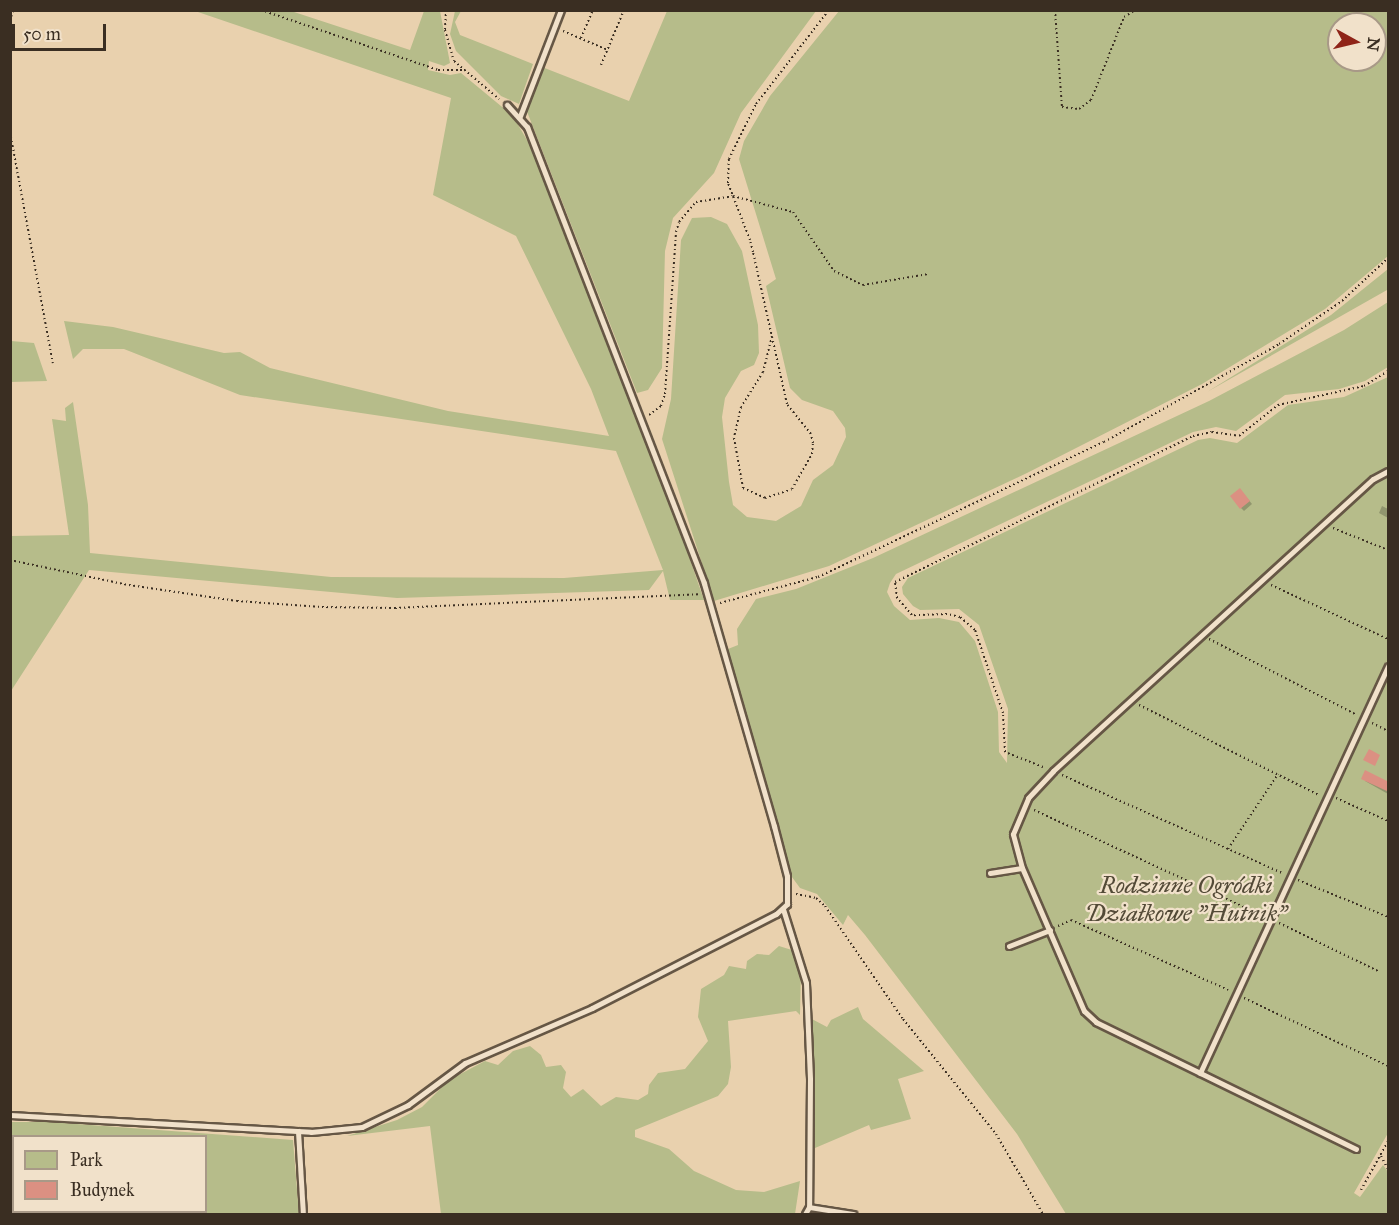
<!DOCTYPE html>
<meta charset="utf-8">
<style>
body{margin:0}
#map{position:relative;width:1399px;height:1225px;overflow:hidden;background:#e9d1ae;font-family:"IM FELL Great Primer",serif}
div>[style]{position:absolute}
.green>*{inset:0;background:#b6bc8a}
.shadow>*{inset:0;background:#0003}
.building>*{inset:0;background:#db9082}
.path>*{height:2px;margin-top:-1px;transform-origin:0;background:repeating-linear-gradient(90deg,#3a2e22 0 1.5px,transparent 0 4.5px)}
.roads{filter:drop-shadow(2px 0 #665745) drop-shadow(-2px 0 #665745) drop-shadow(0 2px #665745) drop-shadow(0 -2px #665745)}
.lane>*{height:5px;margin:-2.5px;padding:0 2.5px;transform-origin:2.5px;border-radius:2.5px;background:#f1e1ca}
span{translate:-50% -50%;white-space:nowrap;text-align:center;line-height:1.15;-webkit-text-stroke:4.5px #f1e1ca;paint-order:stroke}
.park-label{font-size:24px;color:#534a37;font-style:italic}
.frame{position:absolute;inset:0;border:12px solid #3a2e22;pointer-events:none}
.legend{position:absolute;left:12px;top:1135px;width:195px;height:78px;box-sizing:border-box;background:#f1e1ca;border:2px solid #a89987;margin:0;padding:8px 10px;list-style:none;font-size:18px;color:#3a2e22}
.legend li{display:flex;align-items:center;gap:12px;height:30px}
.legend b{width:30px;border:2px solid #a89987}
.north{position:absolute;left:1327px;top:12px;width:60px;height:60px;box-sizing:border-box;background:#f1e1ca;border:2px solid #a89987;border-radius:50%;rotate:98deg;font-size:16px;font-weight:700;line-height:24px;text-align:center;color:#3a2e22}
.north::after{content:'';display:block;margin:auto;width:21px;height:27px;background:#8f2418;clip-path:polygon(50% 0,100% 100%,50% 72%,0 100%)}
.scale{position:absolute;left:12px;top:24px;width:94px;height:27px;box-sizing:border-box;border:3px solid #3a2e22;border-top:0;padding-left:8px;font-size:18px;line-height:21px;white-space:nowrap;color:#3a2e22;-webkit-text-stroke:4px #f1e1ca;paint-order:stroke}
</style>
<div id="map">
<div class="green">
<i style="clip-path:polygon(195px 11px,291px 11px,410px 50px,424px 11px,440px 11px,450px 63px,444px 66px,429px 61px,428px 70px,450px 75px,461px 73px,513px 116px,531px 147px,667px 493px,704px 600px,670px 600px,663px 571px,649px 590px,397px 598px,89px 570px,11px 691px,11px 536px,69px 535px,52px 419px,66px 421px,65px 408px,73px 402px,88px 505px,90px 553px,331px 577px,564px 578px,663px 570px,616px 451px,240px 395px,124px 349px,83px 349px,73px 359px,64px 321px,113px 327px,224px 353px,240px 352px,270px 368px,448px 411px,609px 436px,591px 389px,516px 236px,433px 195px,451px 98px)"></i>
<i style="clip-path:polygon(455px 11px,461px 11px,455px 22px,460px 35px,533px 64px,519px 104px,501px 96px,456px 51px,450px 34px)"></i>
<i style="clip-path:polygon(667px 11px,816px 11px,741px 113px,714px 173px,673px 218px,665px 251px,662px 368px,648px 390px,637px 393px,526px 109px,542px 67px,629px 101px)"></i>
<i style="clip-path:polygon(evenodd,839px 11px,1388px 11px,1388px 256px,1325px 309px,1202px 384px,1027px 473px,829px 566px,714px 601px,662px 439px,671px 399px,681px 240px,692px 218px,711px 217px,727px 224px,742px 251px,758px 325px,759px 353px,754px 365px,741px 371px,725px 398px,722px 417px,729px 482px,733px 505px,747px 517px,776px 521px,801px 506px,813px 480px,833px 465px,846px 437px,845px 428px,833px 411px,802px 400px,790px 388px,766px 286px,776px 279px,739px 159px,744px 141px,770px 96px,839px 11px,1339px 24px,1375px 24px,1375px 60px,1339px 60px,1339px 24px)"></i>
<i style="clip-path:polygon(1388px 269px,1387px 290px,1207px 392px,1331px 315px)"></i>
<i style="clip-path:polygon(1388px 302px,1388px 367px,1365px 381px,1339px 389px,1285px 395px,1236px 431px,1216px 427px,1193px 432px,896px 574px,890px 583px,887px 592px,894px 606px,910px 620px,939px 618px,959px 622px,975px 641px,998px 712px,999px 752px,1007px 763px,1008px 709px,979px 625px,959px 609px,920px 610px,913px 606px,903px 594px,902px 587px,908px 578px,1198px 440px,1210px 438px,1237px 443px,1288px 405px,1344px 397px,1388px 377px,1388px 1133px,1354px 1193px,1360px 1197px,1383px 1165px,1388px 1172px,1388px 1214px,1066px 1214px,1017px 1134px,865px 935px,848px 915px,843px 925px,817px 894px,800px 888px,789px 873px,728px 649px,738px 645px,737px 629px,756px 599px,796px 589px,873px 558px,1209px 401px,1344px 330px)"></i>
<i style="clip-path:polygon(11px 341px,34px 343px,47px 381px,11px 382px)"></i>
<i style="clip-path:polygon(779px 946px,795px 951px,801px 968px,800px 1015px,796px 1011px,728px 1021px,731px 1067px,728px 1084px,718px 1096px,635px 1130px,635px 1137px,669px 1149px,694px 1171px,736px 1190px,764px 1192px,800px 1181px,795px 1214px,441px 1214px,430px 1126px,347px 1136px,397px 1120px,422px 1107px,449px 1080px,485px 1061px,498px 1065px,513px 1051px,530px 1046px,541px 1055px,546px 1067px,561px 1065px,566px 1072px,563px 1088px,571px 1097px,583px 1089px,601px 1106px,616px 1097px,638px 1100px,648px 1094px,649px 1085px,658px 1073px,685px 1069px,708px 1041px,698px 1017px,701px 989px,724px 975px,729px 966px,746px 969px,747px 961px,757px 954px,769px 955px)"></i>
<i style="clip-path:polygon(858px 1007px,863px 1019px,924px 1071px,898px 1079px,911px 1119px,871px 1130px,869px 1125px,815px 1148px,810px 1018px,827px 1027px,831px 1020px)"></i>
<i style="clip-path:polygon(evenodd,11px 1122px,50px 1122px,293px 1140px,299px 1214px,11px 1214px,11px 1122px,14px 1136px,206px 1136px,206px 1212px,14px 1212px,14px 1136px)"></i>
</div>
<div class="shadow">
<i style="clip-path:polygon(1243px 493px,1252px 504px,1244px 511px,1241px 508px)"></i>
<i style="clip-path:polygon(1382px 506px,1388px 509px,1388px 518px,1379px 513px)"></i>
<i style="clip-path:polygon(1365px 781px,1388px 783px,1388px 794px)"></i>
<i style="clip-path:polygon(10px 1205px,14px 1212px,40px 1212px,40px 1214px,10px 1213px)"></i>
</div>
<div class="building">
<i style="clip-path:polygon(1240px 488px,1250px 501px,1240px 509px,1230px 496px)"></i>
<i style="clip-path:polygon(1369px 749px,1380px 755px,1375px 766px,1363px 760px)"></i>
<i style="clip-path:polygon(1365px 770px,1389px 782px,1389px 792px,1361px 779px)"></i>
</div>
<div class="path">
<i style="left:261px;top:10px;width:187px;rotate:18.7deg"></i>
<i style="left:438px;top:70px;width:24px"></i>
<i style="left:446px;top:10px;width:20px;rotate:93deg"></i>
<i style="left:445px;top:30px;width:32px;rotate:74deg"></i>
<i style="left:454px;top:61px;width:59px;rotate:40.2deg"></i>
<i style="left:1055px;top:10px;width:97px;rotate:85.9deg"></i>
<i style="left:1062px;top:107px;width:17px;rotate:7deg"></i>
<i style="left:1079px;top:109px;width:15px;rotate:-37deg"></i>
<i style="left:1091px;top:100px;width:89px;rotate:-68.3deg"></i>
<i style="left:1124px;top:17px;width:13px;rotate:-32deg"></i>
<i style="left:10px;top:21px;width:11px;rotate:-75deg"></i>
<i style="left:563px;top:31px;width:49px;rotate:22.9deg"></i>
<i style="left:581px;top:38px;width:30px;rotate:-67deg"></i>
<i style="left:601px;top:65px;width:60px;rotate:-67.3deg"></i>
<i style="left:10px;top:132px;width:235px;rotate:79.5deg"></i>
<i style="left:772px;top:336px;width:37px;rotate:104deg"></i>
<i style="left:763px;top:372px;width:41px;rotate:122.2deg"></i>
<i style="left:741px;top:407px;width:32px;rotate:103deg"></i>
<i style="left:734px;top:438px;width:51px;rotate:79.8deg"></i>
<i style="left:743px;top:488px;width:24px;rotate:24deg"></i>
<i style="left:765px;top:498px;width:28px;rotate:-18deg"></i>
<i style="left:792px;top:489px;width:40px;rotate:-60.3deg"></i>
<i style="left:812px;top:454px;width:11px;rotate:-85deg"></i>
<i style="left:813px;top:443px;width:9px;rotate:-103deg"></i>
<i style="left:811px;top:434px;width:38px;rotate:-129deg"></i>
<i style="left:787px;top:404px;width:156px;rotate:-102.6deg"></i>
<i style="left:753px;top:252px;width:12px;rotate:-104deg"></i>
<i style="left:750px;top:240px;width:61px;rotate:-111.1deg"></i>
<i style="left:728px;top:183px;width:24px;rotate:-88deg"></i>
<i style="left:729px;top:159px;width:61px;rotate:-63.9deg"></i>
<i style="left:756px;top:104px;width:119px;rotate:-52.2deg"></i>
<i style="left:649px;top:415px;width:15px;rotate:-37deg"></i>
<i style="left:661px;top:406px;width:13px;rotate:-72deg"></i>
<i style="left:665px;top:394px;width:162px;rotate:-86.1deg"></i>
<i style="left:676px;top:232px;width:10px;rotate:-73deg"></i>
<i style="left:679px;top:222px;width:26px;rotate:-50deg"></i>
<i style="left:696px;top:202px;width:37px;rotate:-9deg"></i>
<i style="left:733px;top:196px;width:62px;rotate:14.9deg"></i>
<i style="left:793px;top:212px;width:72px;rotate:55.2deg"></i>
<i style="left:834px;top:271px;width:32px;rotate:26deg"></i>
<i style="left:863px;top:285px;width:66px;rotate:-9.6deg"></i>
<i style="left:1333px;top:528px;width:59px;rotate:21.8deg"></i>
<i style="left:10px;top:560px;width:122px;rotate:11.9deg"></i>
<i style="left:129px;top:585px;width:109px;rotate:8.4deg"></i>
<i style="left:237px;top:601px;width:85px;rotate:4deg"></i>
<i style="left:322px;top:607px;width:73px;rotate:0.8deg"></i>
<i style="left:395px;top:608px;width:304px;rotate:-2.6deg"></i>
<i style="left:1271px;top:585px;width:129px;rotate:24.8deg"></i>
<i style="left:720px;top:603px;width:101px;rotate:-14.9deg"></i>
<i style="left:818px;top:577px;width:316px;rotate:-25.3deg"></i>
<i style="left:1104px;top:442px;width:201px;rotate:-29.2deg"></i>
<i style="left:1279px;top:344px;width:76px;rotate:-34.3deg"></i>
<i style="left:1342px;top:301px;width:63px;rotate:-43.1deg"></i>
<i style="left:1209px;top:639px;width:166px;rotate:27.2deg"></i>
<i style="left:1139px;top:705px;width:201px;rotate:26.6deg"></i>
<i style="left:1372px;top:723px;width:18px;rotate:27deg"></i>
<i style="left:1043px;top:767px;width:41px;rotate:-158.5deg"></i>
<i style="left:1005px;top:752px;width:39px;rotate:-93deg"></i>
<i style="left:1003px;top:713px;width:88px;rotate:-108.6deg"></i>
<i style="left:975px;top:630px;width:20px;rotate:-139deg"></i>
<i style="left:960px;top:617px;width:13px;rotate:-167deg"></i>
<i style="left:947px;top:614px;width:35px;rotate:178deg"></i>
<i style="left:912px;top:615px;width:23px;rotate:-131deg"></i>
<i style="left:897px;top:598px;width:16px;rotate:-97deg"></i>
<i style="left:895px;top:582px;width:332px;rotate:-26.1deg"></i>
<i style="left:1193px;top:436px;width:19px;rotate:-12deg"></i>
<i style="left:1212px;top:432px;width:27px;rotate:8deg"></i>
<i style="left:1239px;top:436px;width:50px;rotate:-38.5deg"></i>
<i style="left:1278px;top:405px;width:88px;rotate:-12.5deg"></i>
<i style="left:1364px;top:386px;width:28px;rotate:-32deg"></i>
<i style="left:1062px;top:775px;width:241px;rotate:24deg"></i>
<i style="left:1336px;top:798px;width:57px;rotate:23.9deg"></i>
<i style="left:1034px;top:810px;width:252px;rotate:24.8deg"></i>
<i style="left:1228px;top:849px;width:90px;rotate:-56.3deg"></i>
<i style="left:1298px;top:880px;width:97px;rotate:22.3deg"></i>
<i style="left:796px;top:894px;width:20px;rotate:11deg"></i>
<i style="left:816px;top:898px;width:12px;rotate:42deg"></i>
<i style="left:825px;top:906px;width:137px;rotate:55.4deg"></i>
<i style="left:903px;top:1019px;width:148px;rotate:51deg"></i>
<i style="left:996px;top:1134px;width:93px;rotate:59.6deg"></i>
<i style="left:1279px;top:923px;width:112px;rotate:25.9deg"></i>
<i style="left:1058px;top:926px;width:14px;rotate:-25deg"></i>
<i style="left:1071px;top:920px;width:172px;rotate:24deg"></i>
<i style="left:1244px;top:998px;width:159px;rotate:25.3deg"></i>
<i style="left:1381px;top:1156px;width:15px;rotate:62deg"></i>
<i style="left:1361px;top:1190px;width:56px;rotate:-61.1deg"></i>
</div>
<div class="roads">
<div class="lane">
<i style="left:520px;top:116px;width:114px;rotate:-68.9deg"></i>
<i style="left:990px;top:873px;width:32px;rotate:-9deg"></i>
<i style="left:783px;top:909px;width:77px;rotate:72.7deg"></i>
<i style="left:806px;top:983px;width:96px;rotate:87.6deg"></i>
<i style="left:810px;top:1079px;width:128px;rotate:90.4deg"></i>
<i style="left:809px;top:1207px;width:8px;rotate:120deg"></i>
<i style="left:1009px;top:946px;width:44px;rotate:-21.3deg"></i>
<i style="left:1200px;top:1073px;width:448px;rotate:-65.2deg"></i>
<i style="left:10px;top:1115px;width:301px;rotate:3.2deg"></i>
<i style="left:311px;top:1132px;width:51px;rotate:-5.6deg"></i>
<i style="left:362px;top:1127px;width:51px;rotate:-25.6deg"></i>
<i style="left:408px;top:1105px;width:71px;rotate:-36.4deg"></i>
<i style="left:465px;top:1063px;width:138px;rotate:-23.4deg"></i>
<i style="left:592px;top:1008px;width:207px;rotate:-27.1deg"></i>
<i style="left:776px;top:914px;width:15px;rotate:-42deg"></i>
<i style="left:787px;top:904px;width:28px;rotate:-90deg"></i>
<i style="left:787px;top:876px;width:52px;rotate:-104.6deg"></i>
<i style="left:774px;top:826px;width:253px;rotate:-106.1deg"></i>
<i style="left:704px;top:583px;width:489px;rotate:-111.2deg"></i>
<i style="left:527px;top:127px;width:30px;rotate:-132deg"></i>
<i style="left:298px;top:1131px;width:83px;rotate:86.6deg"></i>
<i style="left:1356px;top:1149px;width:289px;rotate:-154deg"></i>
<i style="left:1096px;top:1022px;width:16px;rotate:-137deg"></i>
<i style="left:1084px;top:1011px;width:156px;rotate:-113.4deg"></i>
<i style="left:1022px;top:868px;width:35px;rotate:-105deg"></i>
<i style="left:1013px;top:834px;width:39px;rotate:-67deg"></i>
<i style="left:1028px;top:798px;width:37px;rotate:-47deg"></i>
<i style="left:1053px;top:771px;width:433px;rotate:-42.4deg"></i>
<i style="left:1373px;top:479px;width:17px;rotate:-28deg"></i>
<i style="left:809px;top:1207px;width:45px;rotate:9deg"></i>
</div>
</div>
<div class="park-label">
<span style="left:1186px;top:900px">Rodzinne Ogródki<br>Działkowe "Hutnik"</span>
</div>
<div class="frame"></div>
<ul class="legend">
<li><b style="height:16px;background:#b6bc8a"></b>Park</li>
<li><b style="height:16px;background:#db9082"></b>Budynek</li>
</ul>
<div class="north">N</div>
<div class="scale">50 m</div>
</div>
